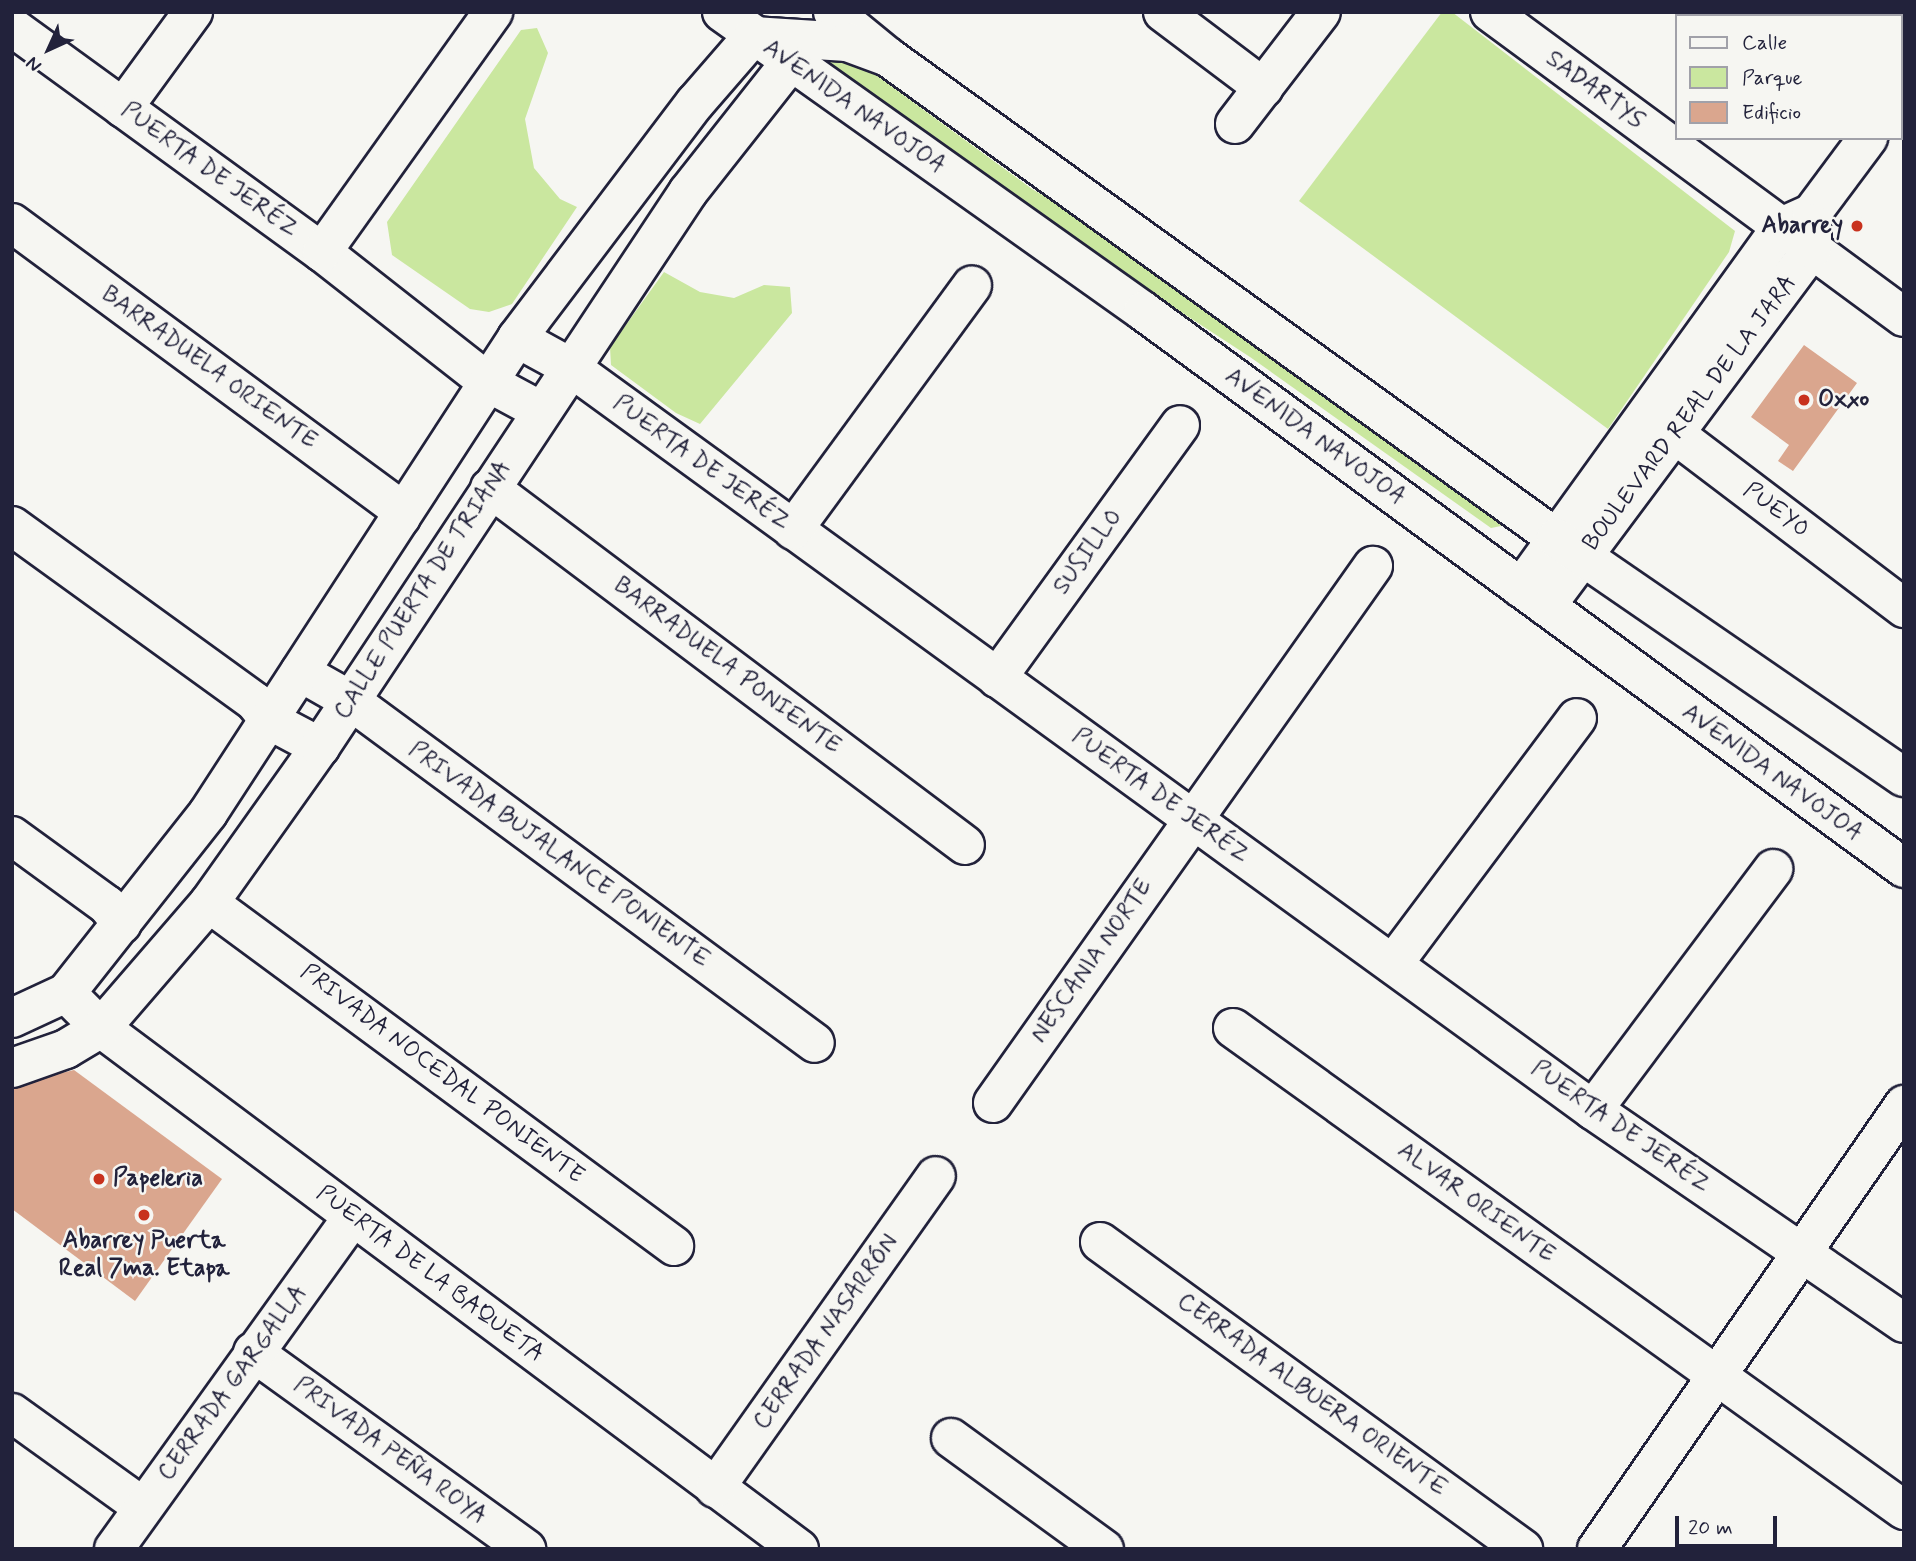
<!DOCTYPE html>
<meta charset="utf-8">
<style>
body{margin:0}
#map{position:relative;width:1916px;height:1561px;overflow:hidden;background:#f6f6f2;font-family:Mynerve,sans-serif}
div>[style]{position:absolute}
.green>*{inset:0;background:#cae79f}
.building>*{inset:0;background:#daa68e}
.roads{filter:drop-shadow(2px 0 #22223b) drop-shadow(-2px 0 #22223b) drop-shadow(0 2px #22223b) drop-shadow(0 -2px #22223b)}
.street>*{height:38px;margin:-19px;padding:0 19px;transform-origin:19px;border-radius:19px;background:#f6f6f2}
.secondary>*{height:38px;margin:-19px;padding:0 19px;transform-origin:19px;border-radius:19px;background:#f6f6f2}
.dots>*{width:19px;height:19px;translate:-50% -50%;box-sizing:border-box;border:4px solid #f6f6f2;border-radius:50%}
span{translate:-50% -50%;white-space:nowrap;text-align:center;line-height:1.15;-webkit-text-stroke:5px #f6f6f2;paint-order:stroke}
.street-label{font-size:24px;color:#22223b}
.poi-label{font-size:24px;color:#22223b;font-weight:700}
.right{translate:-100% -50%;text-align:right}
.left{translate:0 -50%;text-align:left}
.frame{position:absolute;inset:0;border:14px solid #22223b;pointer-events:none}
.legend{position:absolute;left:1675px;top:14px;width:228px;height:126px;box-sizing:border-box;background:#f6f6f2;border:2px solid #a1a1a9;margin:0;padding:9px 12px;list-style:none;font-size:21px;color:#22223b}
.legend li{display:flex;align-items:center;gap:14px;height:35px}
.legend b{width:35px;border:2px solid #a1a1a9}
.north{position:absolute;left:14px;top:14px;width:70px;height:70px;-webkit-text-stroke:5px #f6f6f2;paint-order:stroke;rotate:225deg;font-size:19px;font-weight:700;line-height:28px;text-align:center;color:#22223b}
.north::after{content:'';display:block;margin:auto;width:24px;height:32px;background:#22223b;clip-path:polygon(50% 0,100% 100%,50% 72%,0 100%)}
.scale{position:absolute;left:1675px;top:1516px;width:102px;height:32px;box-sizing:border-box;border:4px solid #22223b;border-top:0;padding-left:9px;font-size:21px;line-height:24px;white-space:nowrap;color:#22223b;-webkit-text-stroke:5px #f6f6f2;paint-order:stroke}
</style>
<div id="map">
<div class="green">
<i style="clip-path:polygon(1442px 12px,1452px 12px,1735px 231px,1729px 252px,1608px 429px,1299px 201px)"></i>
<i style="clip-path:polygon(537px 28px,548px 53px,525px 119px,534px 168px,560px 199px,577px 207px,512px 304px,489px 312px,470px 309px,392px 255px,387px 222px,521px 30px)"></i>
<i style="clip-path:polygon(832px 43px,1032px 189px,1132px 246px,1498px 516px,1501px 526px,1491px 528px,1250px 357px,1034px 216px,816px 53px)"></i>
<i style="clip-path:polygon(664px 272px,700px 292px,734px 298px,764px 285px,790px 287px,792px 313px,700px 424px,676px 413px,611px 365px,610px 347px)"></i>
</div>
<div class="building">
<i style="clip-path:polygon(1804px 345px,1857px 383px,1793px 471px,1778px 461px,1789px 445px,1751px 417px)"></i>
<i style="clip-path:polygon(74px 1070px,222px 1179px,135px 1301px,12px 1209px,12px 1085px)"></i>
</div>
<div class="roads">
<div class="street">
<i style="left:1163px;top:12px;width:126px;rotate:37deg"></i>
<i style="left:1490px;top:12px;width:514px;rotate:36.38deg"></i>
<i style="left:1859px;top:12px;width:6px;rotate:45deg"></i>
<i style="left:12px;top:27px;width:383px;rotate:36deg"></i>
<i style="left:322px;top:252px;width:212px;rotate:38.1deg"></i>
<i style="left:489px;top:383px;width:59px;rotate:28.3deg"></i>
<i style="left:1900px;top:43px;width:5px;rotate:37deg"></i>
<i style="left:1900px;top:94px;width:6px;rotate:-45deg"></i>
<i style="left:123px;top:108px;width:119px;rotate:-53.9deg"></i>
<i style="left:1235px;top:124px;width:141px;rotate:-52.5deg"></i>
<i style="left:12px;top:223px;width:472px;rotate:36.4deg"></i>
<i style="left:392px;top:503px;width:17px;rotate:59deg"></i>
<i style="left:322px;top:252px;width:295px;rotate:-54.5deg"></i>
<i style="left:517px;top:338px;width:60px;rotate:28.7deg"></i>
<i style="left:570px;top:367px;width:1264px;rotate:35.99deg"></i>
<i style="left:1593px;top:1110px;width:377px;rotate:34.4deg"></i>
<i style="left:1655px;top:419px;width:313px;rotate:37.2deg"></i>
<i style="left:490px;top:488px;width:594px;rotate:36.93deg"></i>
<i style="left:12px;top:526px;width:300px;rotate:35.9deg"></i>
<i style="left:255px;top:702px;width:23px;rotate:52deg"></i>
<i style="left:269px;top:720px;width:58px;rotate:27.9deg"></i>
<i style="left:793px;top:530px;width:303px;rotate:-53.8deg"></i>
<i style="left:1521px;top:588px;width:445px;rotate:-54.2deg"></i>
<i style="left:1781px;top:227px;width:34px;rotate:-24deg"></i>
<i style="left:1812px;top:213px;width:94px;rotate:-53.3deg"></i>
<i style="left:1546px;top:606px;width:445px;rotate:-53.3deg"></i>
<i style="left:1812px;top:249px;width:26px;rotate:-90deg"></i>
<i style="left:300px;top:672px;width:59px;rotate:29.6deg"></i>
<i style="left:351px;top:701px;width:576px;rotate:36.39deg"></i>
<i style="left:997px;top:678px;width:312px;rotate:-54.1deg"></i>
<i style="left:12px;top:836px;width:117px;rotate:36deg"></i>
<i style="left:107px;top:905px;width:24px;rotate:52deg"></i>
<i style="left:209px;top:903px;width:578px;rotate:36.41deg"></i>
<i style="left:1393px;top:964px;width:307px;rotate:-53.2deg"></i>
<i style="left:66px;top:993px;width:49px;rotate:45deg"></i>
<i style="left:101px;top:1028px;width:871px;rotate:36.74deg"></i>
<i style="left:1233px;top:1028px;width:826px;rotate:35.69deg"></i>
<i style="left:993px;top:1103px;width:658px;rotate:-54.72deg"></i>
<i style="left:1593px;top:1110px;width:301px;rotate:-53.2deg"></i>
<i style="left:1100px;top:1242px;width:523px;rotate:35.97deg"></i>
<i style="left:253px;top:1352px;width:337px;rotate:35.8deg"></i>
<i style="left:12px;top:1413px;width:161px;rotate:35.7deg"></i>
<i style="left:951px;top:1438px;width:189px;rotate:36deg"></i>
<i style="left:715px;top:1488px;width:382px;rotate:-54.7deg"></i>
<i style="left:114px;top:1549px;width:409px;rotate:-54.3deg"></i>
<i style="left:1597px;top:1549px;width:540px;rotate:-55.34deg"></i>
</div>
<div class="secondary">
<i style="left:722px;top:12px;width:516px;rotate:35.38deg"></i>
<i style="left:1143px;top:311px;width:943px;rotate:36.2deg"></i>
<i style="left:833px;top:12px;width:71px;rotate:39.3deg"></i>
<i style="left:888px;top:57px;width:823px;rotate:35.76deg"></i>
<i style="left:1556px;top:538px;width:422px;rotate:34.5deg"></i>
<i style="left:12px;top:1018px;width:60px;rotate:-24.8deg"></i>
<i style="left:66px;top:993px;width:229px;rotate:-51.7deg"></i>
<i style="left:208px;top:813px;width:567px;rotate:-56.95deg"></i>
<i style="left:517px;top:338px;width:295px;rotate:-52.9deg"></i>
<i style="left:695px;top:103px;width:89px;rotate:-49.1deg"></i>
<i style="left:753px;top:36px;width:94px;rotate:3.7deg"></i>
<i style="left:847px;top:42px;width:44px;rotate:20.1deg"></i>
<i style="left:12px;top:1068px;width:57px;rotate:-19.4deg"></i>
<i style="left:66px;top:1049px;width:41px;rotate:-31deg"></i>
<i style="left:101px;top:1028px;width:165px;rotate:-49.2deg"></i>
<i style="left:209px;top:903px;width:191px;rotate:-54.6deg"></i>
<i style="left:320px;top:747px;width:666px;rotate:-56.45deg"></i>
<i style="left:688px;top:192px;width:164px;rotate:-51.7deg"></i>
</div>
</div>
<div class="dots">
<i style="left:1857px;top:226px;background:#c8321e"></i>
<i style="left:1804px;top:400px;background:#c8321e"></i>
<i style="left:99px;top:1179px;background:#c8321e"></i>
<i style="left:144px;top:1215px;background:#c8321e"></i>
</div>
<div class="street-label">
<span style="left:1595px;top:90px;rotate:36deg">SADARTYS</span>
<span style="left:854px;top:107px;rotate:35deg">AVENIDA NAVOJOA</span>
<span style="left:209px;top:170px;rotate:36deg">PUERTA DE JERÉZ</span>
<span style="left:209px;top:368px;rotate:36deg">BARRADUELA ORIENTE</span>
<span style="left:1690px;top:413px;rotate:-53deg">BOULEVARD REAL DE LA JARA</span>
<span style="left:1315px;top:437px;rotate:36deg">AVENIDA NAVOJOA</span>
<span style="left:701px;top:463px;rotate:36deg">PUERTA DE JERÉZ</span>
<span style="left:1776px;top:510px;rotate:37deg">PUEYO</span>
<span style="left:1088px;top:552px;rotate:-54deg">SUSILLO</span>
<span style="left:423px;top:590px;rotate:-57deg">CALLE PUERTA DE TRIANA</span>
<span style="left:727px;top:666px;rotate:37deg">BARRADUELA PONIENTE</span>
<span style="left:1772px;top:773px;rotate:36deg">AVENIDA NAVOJOA</span>
<span style="left:1160px;top:796px;rotate:36deg">PUERTA DE JERÉZ</span>
<span style="left:559px;top:855px;rotate:36deg">PRIVADA BUJALANCE PONIENTE</span>
<span style="left:1092px;top:961px;rotate:-55deg">NESCANIA NORTE</span>
<span style="left:442px;top:1074px;rotate:37deg">PRIVADA NOCEDAL PONIENTE</span>
<span style="left:1620px;top:1127px;rotate:35deg">PUERTA DE JERÉZ</span>
<span style="left:1476px;top:1203px;rotate:36deg">ALVAR ORIENTE</span>
<span style="left:430px;top:1274px;rotate:37deg">PUERTA DE LA BAQUETA</span>
<span style="left:826px;top:1332px;rotate:-55deg">CERRADA NASARRÓN</span>
<span style="left:233px;top:1383px;rotate:-54deg">CERRADA GARGALLA</span>
<span style="left:1312px;top:1395px;rotate:36deg">CERRADA ALBUERA ORIENTE</span>
<span style="left:390px;top:1451px;rotate:36deg">PRIVADA PEÑA ROYA</span>
</div>
<div class="poi-label">
<span class="right" style="left:1843px;top:226px">Abarrey</span>
<span class="left" style="left:1818px;top:400px">Oxxo</span>
<span class="left" style="left:113px;top:1179px">Papeleria</span>
<span style="left:144px;top:1255px">Abarrey Puerta<br>Real 7ma. Etapa</span>
</div>
<div class="frame"></div>
<ul class="legend">
<li><b style="height:9px;background:#f6f6f2"></b>Calle</li>
<li><b style="height:19px;background:#cae79f"></b>Parque</li>
<li><b style="height:19px;background:#daa68e"></b>Edificio</li>
</ul>
<div class="north">N</div>
<div class="scale">20 m</div>
</div>
